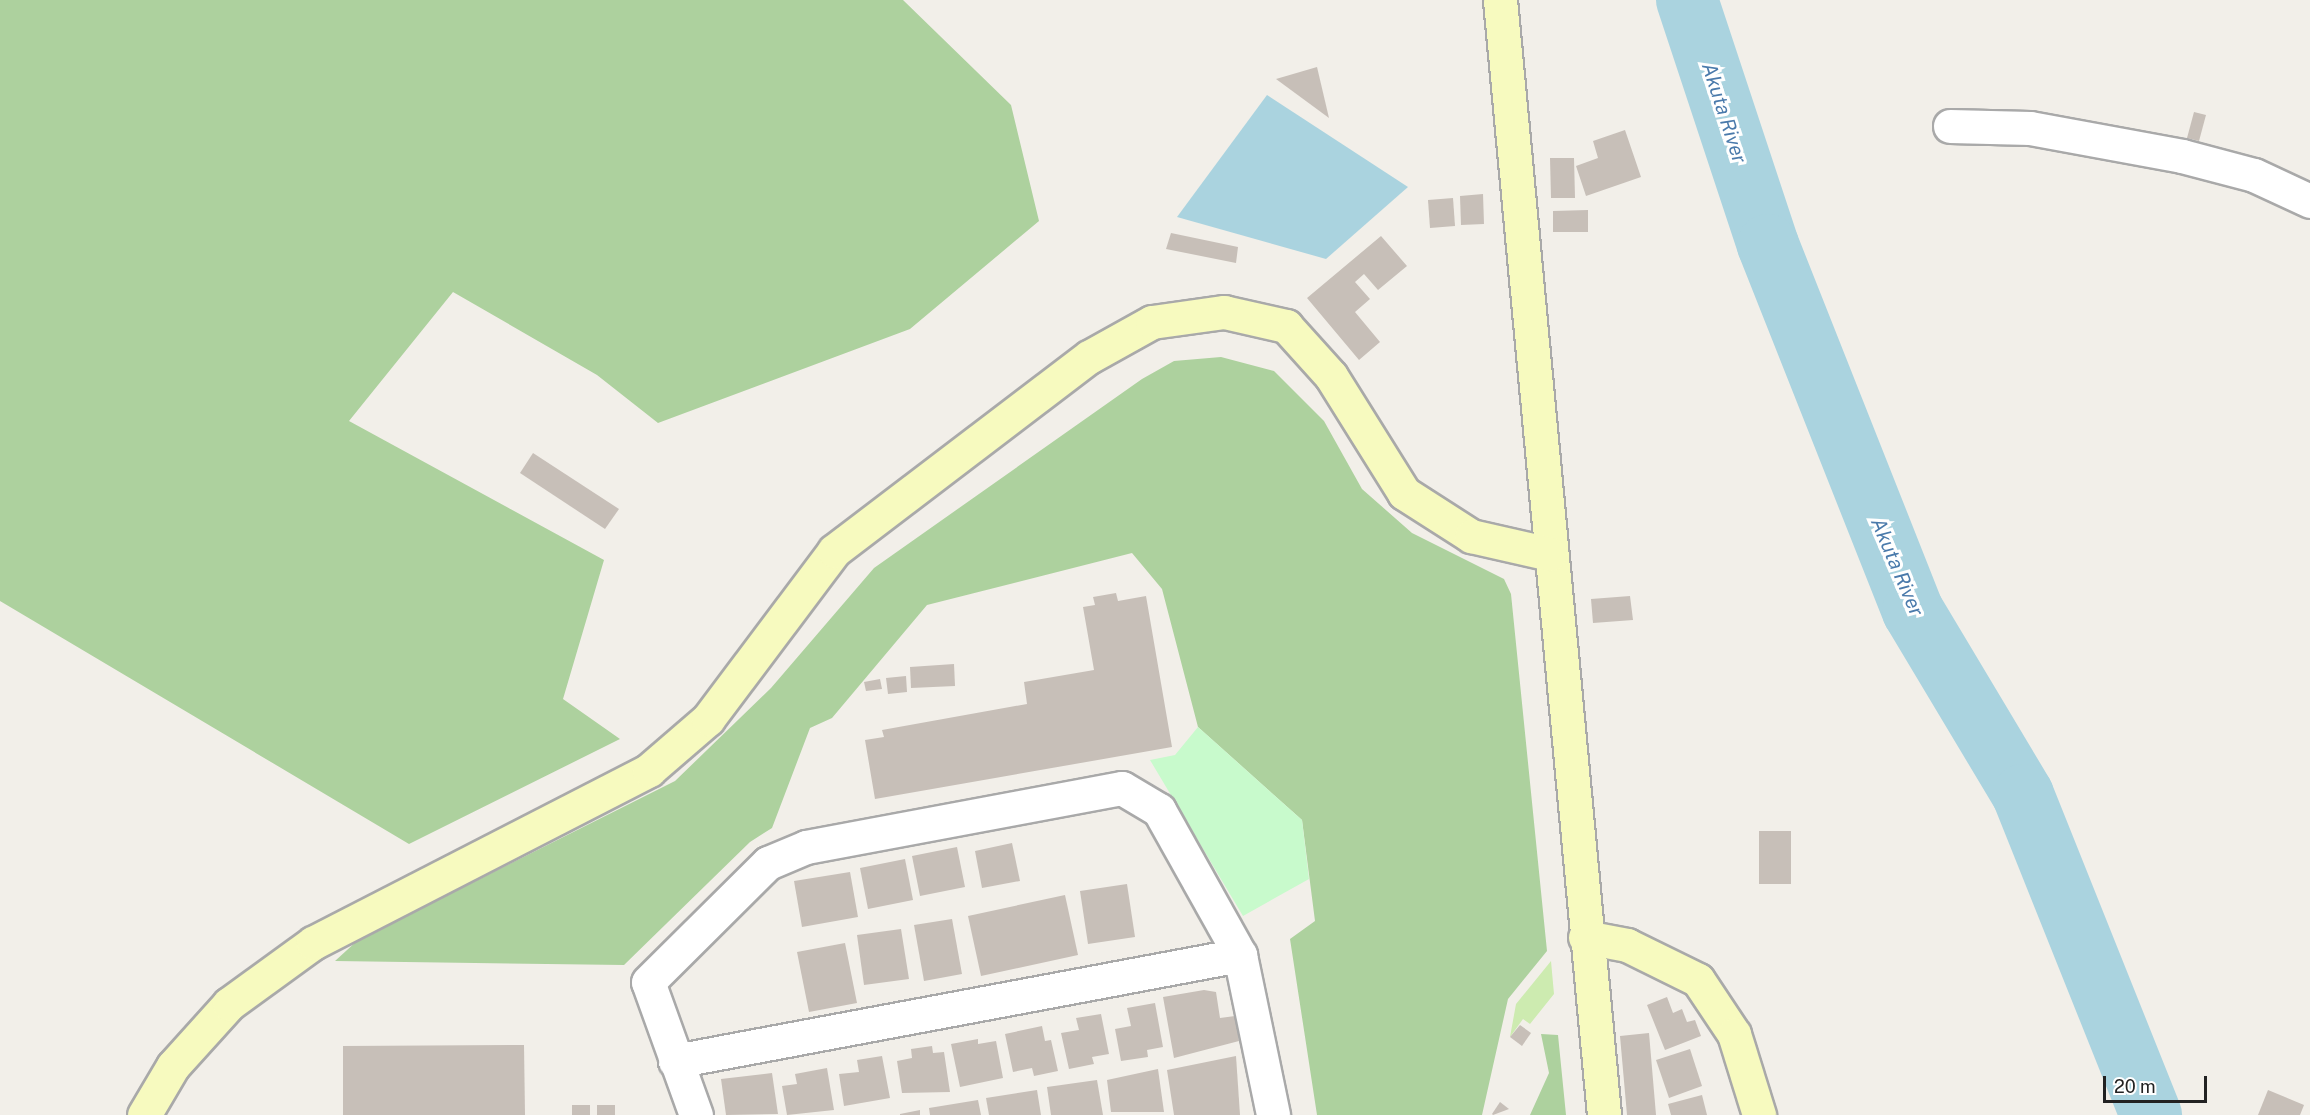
<!DOCTYPE html>
<style>
body{margin:0}
#map{position:relative;width:2310px;height:1115px;overflow:hidden;background:#f2efe9;font-family:"Public Sans",sans-serif}
div>[style]{position:absolute}
.grass>*{inset:0;background:#cdebb0}
.forest>*{inset:0;background:#add19e}
.park>*{inset:0;background:#c8facc}
.water>*{inset:0;background:#aad3df}
.river>*{height:62px;margin:-31px;padding:0 31px;transform-origin:31px;border-radius:31px;background:#aad3df}
.building>*{inset:0;background:#c7bfb8}
.roads{filter:drop-shadow(2px 0 #a9a9a9) drop-shadow(-2px 0 #a9a9a9) drop-shadow(0 2px #a9a9a9) drop-shadow(0 -2px #a9a9a9)}
.street>*{height:33px;margin:-16.5px;padding:0 16.5px;transform-origin:16.5px;border-radius:16.5px;background:#fff}
.secondary>*{height:33px;margin:-16.5px;padding:0 16.5px;transform-origin:16.5px;border-radius:16.5px;background:#f7fabf}
span{translate:-50% -50%;white-space:nowrap;text-align:center;line-height:1.15;-webkit-text-stroke:6px #fff;paint-order:stroke}
.water-label{font-size:20px;color:#4a7aab;font-style:italic}
.scale{position:absolute;left:2103px;top:1076px;width:104px;height:27px;box-sizing:border-box;border:3px solid #222;border-top:0;padding-left:8px;font-size:18px;line-height:21px;white-space:nowrap;color:#222;-webkit-text-stroke:4px #fff;paint-order:stroke}
</style>
<div id="map">
<div class="grass">
<i style="clip-path:polygon(1551px 961px,1554px 994px,1530px 1024px,1523px 1019px,1510px 1037px,1516px 1004px)"></i>
</div>
<div class="forest">
<i style="clip-path:polygon(0 0,903px 0,1011px 105px,1039px 221px,910px 329px,658px 423px,597px 375px,453px 292px,349px 421px,604px 560px,563px 699px,620px 739px,409px 844px,0 601px)"></i>
<i style="clip-path:polygon(1221px 357px,1274px 371px,1324px 421px,1362px 489px,1412px 533px,1504px 579px,1511px 594px,1547px 951px,1508px 999px,1482px 1115px,1317px 1115px,1290px 939px,1315px 921px,1302px 820px,1198px 727px,1162px 589px,1132px 553px,927px 605px,832px 718px,810px 728px,772px 828px,750px 842px,624px 965px,335px 961px,358px 940px,675px 781px,771px 688px,874px 568px,1142px 379px,1174px 361px)"></i>
<i style="clip-path:polygon(1541px 1034px,1558px 1035px,1566px 1115px,1530px 1115px,1549px 1073px)"></i>
</div>
<div class="park">
<i style="clip-path:polygon(1198px 727px,1302px 820px,1309px 879px,1243px 916px,1150px 760px,1175px 755px)"></i>
</div>
<div class="water">
<i style="clip-path:polygon(1267px 95px,1408px 187px,1326px 259px,1177px 217px)"></i>
</div>
<div class="river">
<i style="left:1687px;top:0;width:258px;rotate:71.7deg"></i>
<i style="left:1768px;top:245px;width:394px;rotate:68.4deg"></i>
<i style="left:1913px;top:611px;width:214px;rotate:59.1deg"></i>
<i style="left:2023px;top:795px;width:345px;rotate:68.2deg"></i>
</div>
<div class="building">
<i style="clip-path:polygon(1317px 67px,1329px 118px,1276px 79px)"></i>
<i style="clip-path:polygon(2194px 112px,2206px 115px,2199px 141px,2187px 138px)"></i>
<i style="clip-path:polygon(1625px 130px,1641px 177px,1586px 196px,1576px 166px,1598px 158px,1593px 141px)"></i>
<i style="clip-path:polygon(1550px 158px,1574px 158px,1575px 198px,1551px 198px)"></i>
<i style="clip-path:polygon(1483px 194px,1484px 224px,1461px 225px,1460px 196px)"></i>
<i style="clip-path:polygon(1453px 198px,1455px 226px,1430px 228px,1428px 200px)"></i>
<i style="clip-path:polygon(1588px 210px,1588px 232px,1553px 232px,1553px 211px)"></i>
<i style="clip-path:polygon(1171px 233px,1238px 247px,1236px 263px,1166px 249px)"></i>
<i style="clip-path:polygon(1381px 236px,1407px 266px,1378px 290px,1364px 274px,1355px 282px,1370px 299px,1355px 312px,1380px 342px,1359px 360px,1307px 298px)"></i>
<i style="clip-path:polygon(533px 453px,619px 509px,605px 529px,520px 473px)"></i>
<i style="clip-path:polygon(1116px 593px,1118px 601px,1146px 596px,1172px 747px,875px 799px,865px 740px,884px 737px,882px 730px,1027px 704px,1024px 682px,1094px 670px,1083px 607px,1095px 605px,1093px 597px)"></i>
<i style="clip-path:polygon(1630px 596px,1633px 620px,1593px 623px,1591px 599px)"></i>
<i style="clip-path:polygon(954px 664px,955px 686px,911px 688px,910px 667px)"></i>
<i style="clip-path:polygon(906px 676px,907px 692px,888px 694px,886px 678px)"></i>
<i style="clip-path:polygon(880px 679px,882px 689px,866px 691px,864px 682px)"></i>
<i style="clip-path:polygon(1759px 831px,1791px 831px,1791px 884px,1759px 884px)"></i>
<i style="clip-path:polygon(1012px 843px,1020px 881px,982px 888px,975px 851px)"></i>
<i style="clip-path:polygon(957px 847px,965px 887px,920px 896px,912px 856px)"></i>
<i style="clip-path:polygon(905px 859px,913px 900px,868px 909px,860px 868px)"></i>
<i style="clip-path:polygon(850px 872px,858px 917px,802px 927px,794px 881px)"></i>
<i style="clip-path:polygon(1127px 884px,1135px 937px,1088px 944px,1080px 891px)"></i>
<i style="clip-path:polygon(1065px 895px,1078px 955px,981px 976px,968px 916px)"></i>
<i style="clip-path:polygon(952px 919px,962px 974px,924px 981px,914px 925px)"></i>
<i style="clip-path:polygon(901px 929px,909px 979px,864px 985px,857px 935px)"></i>
<i style="clip-path:polygon(845px 943px,857px 1003px,809px 1012px,797px 952px)"></i>
<i style="clip-path:polygon(1204px 990px,1216px 992px,1220px 1018px,1235px 1016px,1239px 1041px,1174px 1058px,1163px 997px)"></i>
<i style="clip-path:polygon(1667px 997px,1673px 1013px,1682px 1009px,1687px 1022px,1695px 1020px,1701px 1036px,1665px 1050px,1647px 1005px)"></i>
<i style="clip-path:polygon(1155px 1003px,1163px 1047px,1147px 1050px,1148px 1057px,1121px 1061px,1115px 1029px,1131px 1026px,1127px 1008px)"></i>
<i style="clip-path:polygon(1101px 1014px,1109px 1054px,1092px 1057px,1094px 1064px,1069px 1069px,1061px 1033px,1079px 1030px,1076px 1018px)"></i>
<i style="clip-path:polygon(1520px 1025px,1531px 1033px,1522px 1046px,1510px 1037px)"></i>
<i style="clip-path:polygon(1042px 1026px,1045px 1041px,1051px 1040px,1058px 1071px,1034px 1076px,1032px 1068px,1013px 1072px,1005px 1034px)"></i>
<i style="clip-path:polygon(1649px 1033px,1656px 1115px,1627px 1115px,1620px 1036px)"></i>
<i style="clip-path:polygon(978px 1039px,978px 1044px,996px 1041px,1003px 1078px,960px 1087px,951px 1044px)"></i>
<i style="clip-path:polygon(524px 1045px,525px 1115px,343px 1115px,343px 1046px)"></i>
<i style="clip-path:polygon(932px 1046px,933px 1053px,944px 1052px,950px 1092px,902px 1093px,897px 1061px,912px 1058px,911px 1049px)"></i>
<i style="clip-path:polygon(1690px 1049px,1702px 1086px,1669px 1098px,1656px 1060px)"></i>
<i style="clip-path:polygon(882px 1056px,890px 1098px,844px 1106px,839px 1074px,859px 1072px,857px 1060px)"></i>
<i style="clip-path:polygon(1236px 1056px,1240px 1115px,1174px 1115px,1167px 1070px)"></i>
<i style="clip-path:polygon(827px 1068px,834px 1110px,787px 1115px,782px 1086px,797px 1084px,795px 1074px)"></i>
<i style="clip-path:polygon(1158px 1069px,1164px 1112px,1111px 1112px,1107px 1080px)"></i>
<i style="clip-path:polygon(772px 1073px,778px 1114px,726px 1115px,721px 1079px)"></i>
<i style="clip-path:polygon(1097px 1080px,1103px 1115px,1051px 1115px,1047px 1087px)"></i>
<i style="clip-path:polygon(1037px 1090px,1041px 1115px,989px 1115px,986px 1098px)"></i>
<i style="clip-path:polygon(2268px 1090px,2304px 1105px,2300px 1115px,2258px 1115px)"></i>
<i style="clip-path:polygon(1702px 1095px,1707px 1115px,1671px 1115px,1668px 1104px)"></i>
<i style="clip-path:polygon(978px 1100px,981px 1115px,930px 1115px,929px 1108px)"></i>
<i style="clip-path:polygon(1500px 1102px,1509px 1109px,1493px 1115px,1492px 1114px)"></i>
<i style="clip-path:polygon(572px 1105px,590px 1105px,590px 1115px,572px 1115px)"></i>
<i style="clip-path:polygon(597px 1105px,615px 1105px,615px 1115px,597px 1115px)"></i>
<i style="clip-path:polygon(920px 1110px,920px 1115px,900px 1115px,900px 1114px)"></i>
</div>
<div class="roads">
<div class="street">
<i style="left:1950px;top:126px;width:80px;rotate:1.4deg"></i>
<i style="left:2030px;top:128px;width:155px;rotate:10.4deg"></i>
<i style="left:2182px;top:156px;width:74px;rotate:14.8deg"></i>
<i style="left:2254px;top:175px;width:62px;rotate:24.9deg"></i>
<i style="left:675px;top:1061px;width:575px;rotate:-10.63deg"></i>
<i style="left:696px;top:1115px;width:141px;rotate:-109.8deg"></i>
<i style="left:648px;top:982px;width:169px;rotate:-44.8deg"></i>
<i style="left:768px;top:863px;width:41px;rotate:-22.8deg"></i>
<i style="left:806px;top:847px;width:321px;rotate:-10.6deg"></i>
<i style="left:1122px;top:788px;width:43px;rotate:30.7deg"></i>
<i style="left:1159px;top:810px;width:166px;rotate:60.8deg"></i>
<i style="left:1240px;top:955px;width:163px;rotate:78.3deg"></i>
</div>
<div class="secondary">
<i style="left:1500px;top:0;width:1120px;rotate:84.67deg"></i>
<i style="left:1585px;top:937px;width:43px;rotate:10.8deg"></i>
<i style="left:1627px;top:945px;width:79px;rotate:26.2deg"></i>
<i style="left:1698px;top:980px;width:65px;rotate:56.3deg"></i>
<i style="left:1734px;top:1034px;width:85px;rotate:72.8deg"></i>
<i style="left:144px;top:1115px;width:57px;rotate:-59.4deg"></i>
<i style="left:173px;top:1066px;width:84px;rotate:-47.9deg"></i>
<i style="left:229px;top:1004px;width:104px;rotate:-36deg"></i>
<i style="left:313px;top:943px;width:378px;rotate:-27.2deg"></i>
<i style="left:649px;top:770px;width:78px;rotate:-40.8deg"></i>
<i style="left:708px;top:719px;width:210px;rotate:-53.1deg"></i>
<i style="left:834px;top:551px;width:320px;rotate:-37.3deg"></i>
<i style="left:1089px;top:357px;width:72px;rotate:-29.1deg"></i>
<i style="left:1152px;top:322px;width:73px;rotate:-7.9deg"></i>
<i style="left:1224px;top:312px;width:64px;rotate:12.7deg"></i>
<i style="left:1286px;top:326px;width:67px;rotate:48deg"></i>
<i style="left:1331px;top:376px;width:138px;rotate:58deg"></i>
<i style="left:1404px;top:493px;width:80px;rotate:32.7deg"></i>
<i style="left:1471px;top:536px;width:81px;rotate:12.8deg"></i>
</div>
</div>
<div class="water-label">
<span style="left:1724px;top:113px;rotate:72deg">Akuta River</span>
<span style="left:1897px;top:567px;rotate:67deg">Akuta River</span>
</div>
<div class="scale">20 m</div>
</div>
